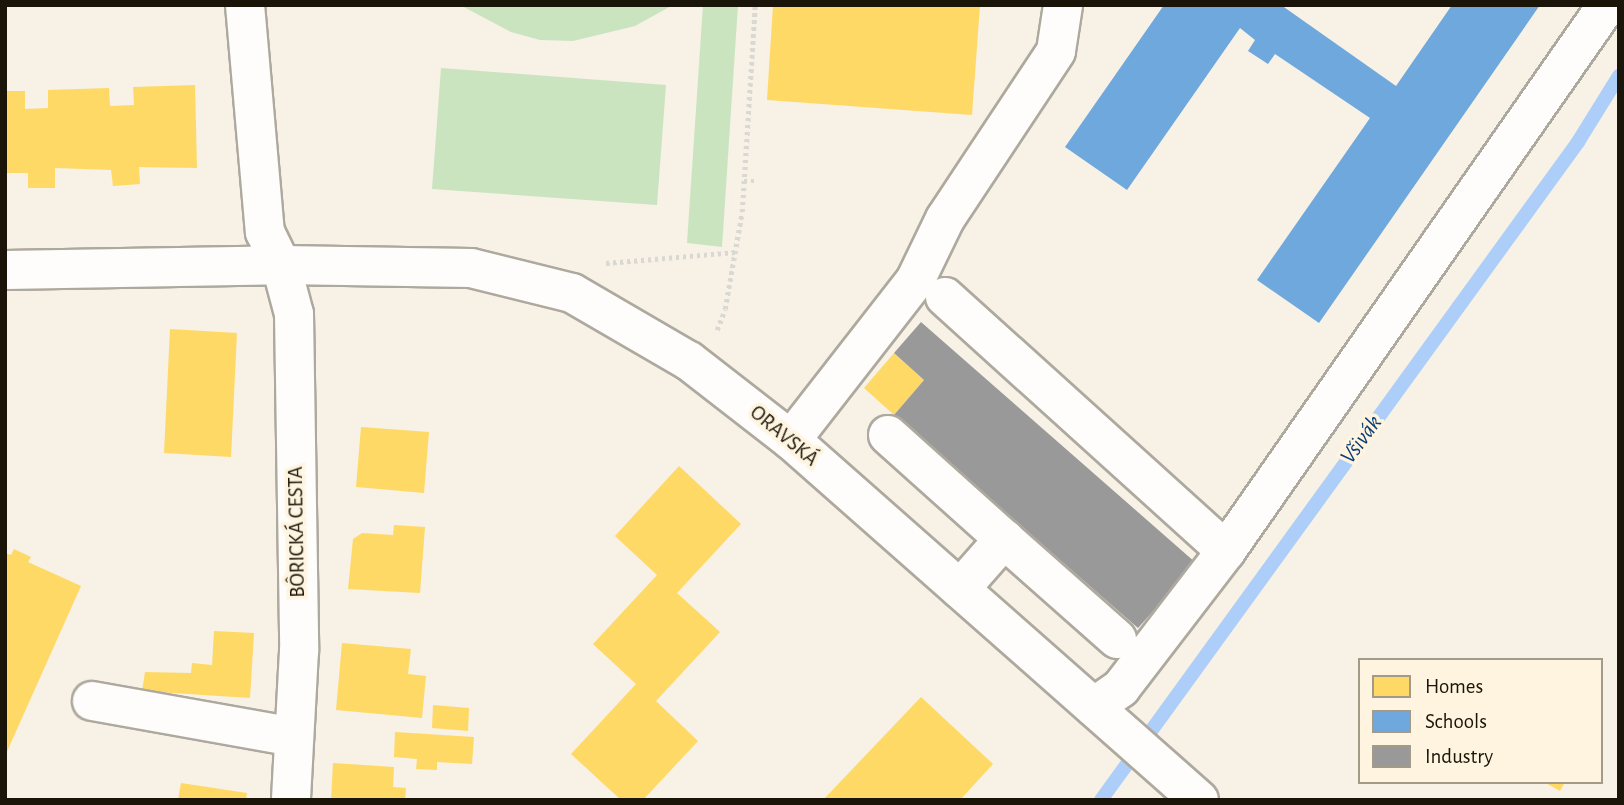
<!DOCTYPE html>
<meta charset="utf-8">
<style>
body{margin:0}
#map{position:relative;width:1624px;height:805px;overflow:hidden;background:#f7f1e6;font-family:"Alegreya Sans",sans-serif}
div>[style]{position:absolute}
.green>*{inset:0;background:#cbe4c0}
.homes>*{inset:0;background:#ffd966}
.schools>*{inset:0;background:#6fa8dc}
.industry>*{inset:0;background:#999}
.stream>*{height:14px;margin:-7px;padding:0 7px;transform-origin:7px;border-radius:7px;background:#accef8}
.path>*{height:4.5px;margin-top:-2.25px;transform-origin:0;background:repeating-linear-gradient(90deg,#d9d8d3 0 3.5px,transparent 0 7px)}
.roads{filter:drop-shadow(2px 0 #aea99e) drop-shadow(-2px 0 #aea99e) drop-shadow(0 2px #aea99e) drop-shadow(0 -2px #aea99e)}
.minor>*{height:38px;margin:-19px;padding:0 19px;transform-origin:19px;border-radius:19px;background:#fefdfb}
span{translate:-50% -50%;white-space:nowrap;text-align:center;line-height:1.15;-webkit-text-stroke:7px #fef4df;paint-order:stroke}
.street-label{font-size:21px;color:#1b1509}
.water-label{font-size:23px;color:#0a3e76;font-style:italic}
.frame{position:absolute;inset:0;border:7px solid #1b1509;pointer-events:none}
.legend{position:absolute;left:1358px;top:658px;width:245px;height:126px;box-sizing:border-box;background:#fef4df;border:2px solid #a39b89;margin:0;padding:9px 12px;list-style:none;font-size:21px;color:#1b1509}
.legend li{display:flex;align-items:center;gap:14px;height:35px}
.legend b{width:35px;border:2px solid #a39b89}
</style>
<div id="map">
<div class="green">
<i style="clip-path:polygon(460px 5px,673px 5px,635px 26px,573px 41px,540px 40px,511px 32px)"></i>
<i style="clip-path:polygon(703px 5px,738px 5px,722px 247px,687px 243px)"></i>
<i style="clip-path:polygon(441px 68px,666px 85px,657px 205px,432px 189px)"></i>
</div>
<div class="homes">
<i style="clip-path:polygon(773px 5px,980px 5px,972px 115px,767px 100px)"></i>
<i style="clip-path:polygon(195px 85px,197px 168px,139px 167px,140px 184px,113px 186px,111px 170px,55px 168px,55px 188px,28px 188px,28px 173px,5px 173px,5px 91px,25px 91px,25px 109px,48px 108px,48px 90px,109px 88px,110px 106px,134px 105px,133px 87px)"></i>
<i style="clip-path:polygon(170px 329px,237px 333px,231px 457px,164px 453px)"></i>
<i style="clip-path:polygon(894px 353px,924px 380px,894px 415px,864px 388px)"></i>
<i style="clip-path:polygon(361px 427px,429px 432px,424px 493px,356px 487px)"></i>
<i style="clip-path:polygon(679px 466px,741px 524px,677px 593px,720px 632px,656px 701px,698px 741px,643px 800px,621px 800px,571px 754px,636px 684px,593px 644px,657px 575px,615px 536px)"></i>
<i style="clip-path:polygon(394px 525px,425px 527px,420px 593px,348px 589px,353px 539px,362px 533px,393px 535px)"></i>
<i style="clip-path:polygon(14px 549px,31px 557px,28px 562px,81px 586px,5px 756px,5px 553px,11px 555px)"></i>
<i style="clip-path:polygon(214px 631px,254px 633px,250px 698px,142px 691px,145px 672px,191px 673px,192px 663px,212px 665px)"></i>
<i style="clip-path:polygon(342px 643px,411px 649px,408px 674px,426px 676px,422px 718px,336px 710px)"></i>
<i style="clip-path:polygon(921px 697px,993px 764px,960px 800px,823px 800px)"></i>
<i style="clip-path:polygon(433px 705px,469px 708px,468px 731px,432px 728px)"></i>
<i style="clip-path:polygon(395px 732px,474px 737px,472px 764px,437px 762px,437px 770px,416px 769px,417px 759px,394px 757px)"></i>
<i style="clip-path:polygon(333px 763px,394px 767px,393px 787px,406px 788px,405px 800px,331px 800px)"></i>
<i style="clip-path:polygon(1544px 782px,1565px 782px,1560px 791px)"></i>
<i style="clip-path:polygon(181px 783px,247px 793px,246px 800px,178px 800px)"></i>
</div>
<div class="schools">
<i style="clip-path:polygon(1164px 5px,1281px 5px,1396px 86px,1452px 5px,1540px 5px,1319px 323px,1257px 280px,1370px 118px,1275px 54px,1268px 64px,1248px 51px,1255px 40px,1240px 28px,1127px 190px,1065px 147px)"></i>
</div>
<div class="industry">
<i style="clip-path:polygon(921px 322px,1196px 563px,1138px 628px,894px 415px,924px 380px,894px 353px)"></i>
</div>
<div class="stream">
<i style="left:1101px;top:800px;width:813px;rotate:-54.06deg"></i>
<i style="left:1578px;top:142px;width:78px;rotate:-58.2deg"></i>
</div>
<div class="path">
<i style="left:744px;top:181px;width:12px"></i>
<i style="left:606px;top:263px;width:130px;rotate:-4.8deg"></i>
<i style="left:717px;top:330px;width:22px;rotate:-69deg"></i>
<i style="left:725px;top:309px;width:98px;rotate:-80.1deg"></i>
<i style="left:742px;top:212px;width:207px;rotate:-86.4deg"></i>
</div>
<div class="roads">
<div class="minor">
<i style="left:245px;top:5px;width:228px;rotate:85deg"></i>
<i style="left:265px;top:232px;width:37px;rotate:64deg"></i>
<i style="left:281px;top:265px;width:51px;rotate:75.1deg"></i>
<i style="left:294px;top:314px;width:337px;rotate:89.1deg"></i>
<i style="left:299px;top:651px;width:149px;rotate:93.1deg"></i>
<i style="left:5px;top:270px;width:276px;rotate:-1deg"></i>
<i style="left:281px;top:265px;width:190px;rotate:0.9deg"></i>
<i style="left:471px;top:268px;width:104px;rotate:13.9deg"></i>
<i style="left:572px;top:293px;width:135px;rotate:30.2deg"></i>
<i style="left:689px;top:361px;width:129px;rotate:37.8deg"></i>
<i style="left:791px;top:440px;width:544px;rotate:41.42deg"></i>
<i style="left:945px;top:297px;width:379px;rotate:42.1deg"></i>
<i style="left:1226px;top:551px;width:173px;rotate:127.5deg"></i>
<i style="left:1121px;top:688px;width:33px;rotate:145deg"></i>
<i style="left:888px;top:435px;width:156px;rotate:41.9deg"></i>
<i style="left:791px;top:440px;width:202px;rotate:-52.1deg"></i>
<i style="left:915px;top:281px;width:69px;rotate:-64.2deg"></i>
<i style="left:945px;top:219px;width:201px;rotate:-56.5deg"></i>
<i style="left:1056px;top:51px;width:47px;rotate:-81.3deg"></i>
<i style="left:1226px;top:551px;width:666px;rotate:-55.09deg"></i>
<i style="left:960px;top:589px;width:67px;rotate:-48.7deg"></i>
<i style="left:1004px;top:539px;width:151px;rotate:41.5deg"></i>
<i style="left:92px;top:701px;width:205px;rotate:10.1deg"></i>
</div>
</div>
<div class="street-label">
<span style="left:784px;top:436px;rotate:40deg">ORAVSKÁ</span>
<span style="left:297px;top:532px;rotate:-91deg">BÔRICKÁ CESTA</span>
</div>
<div class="water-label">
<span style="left:1362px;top:440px;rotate:-54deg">Všivák</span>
</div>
<div class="frame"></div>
<ul class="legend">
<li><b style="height:19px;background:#ffd966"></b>Homes</li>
<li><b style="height:19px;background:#6fa8dc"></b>Schools</li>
<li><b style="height:19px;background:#999"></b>Industry</li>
</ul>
</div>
